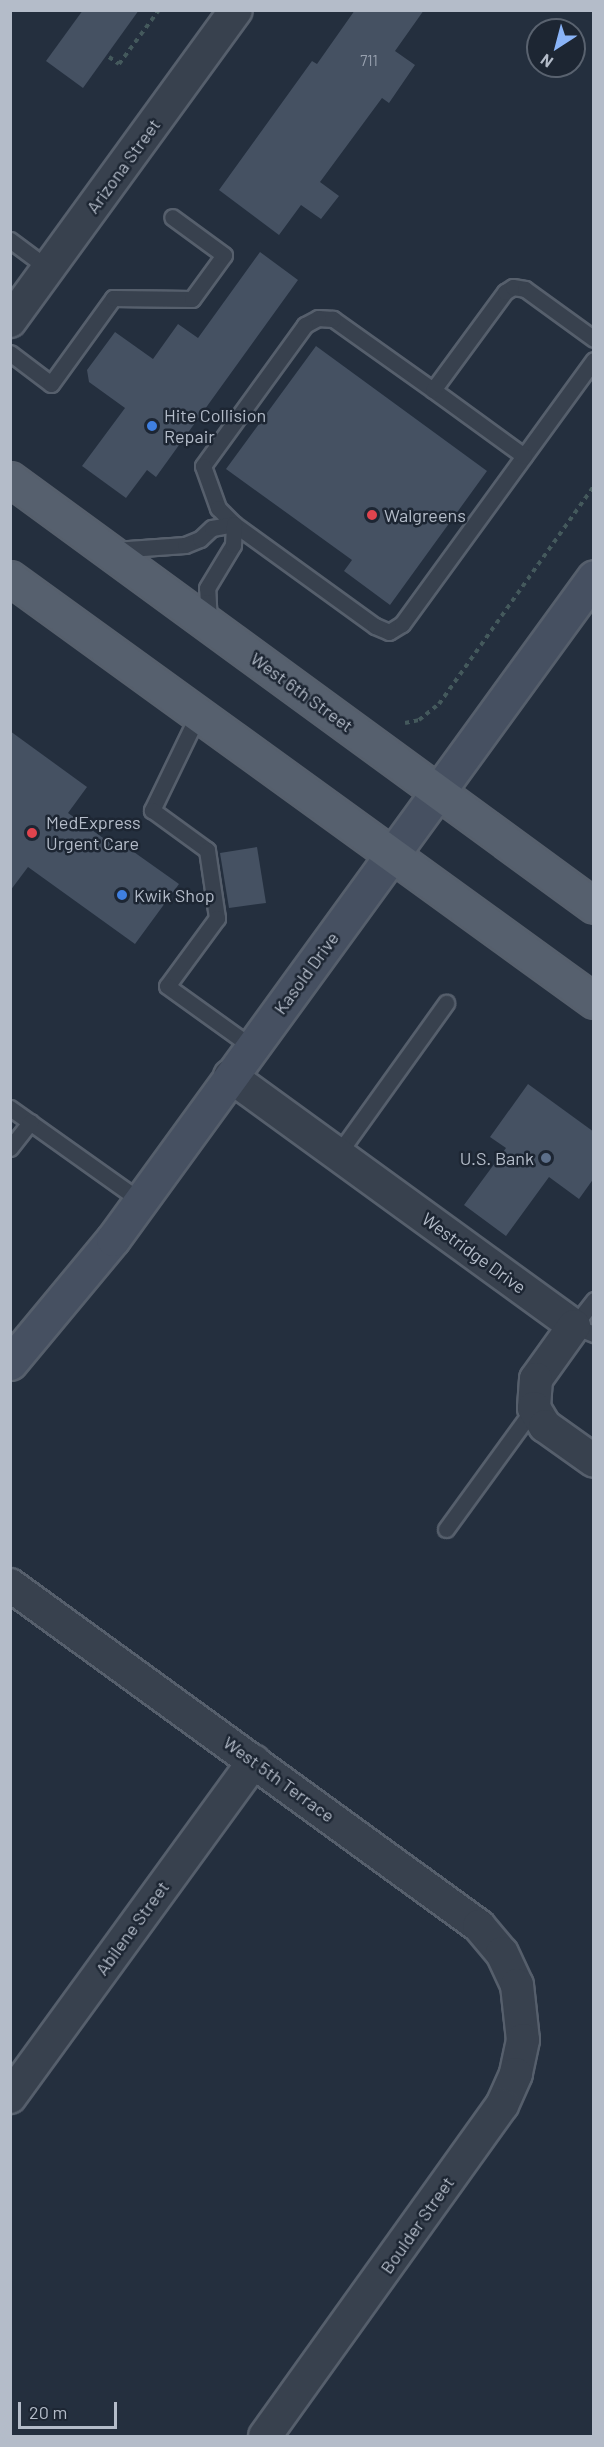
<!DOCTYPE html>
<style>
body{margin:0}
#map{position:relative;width:604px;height:2447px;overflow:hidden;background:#242f3e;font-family:Barlow,sans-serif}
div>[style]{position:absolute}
.building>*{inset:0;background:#455162}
.path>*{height:4px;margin-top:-2px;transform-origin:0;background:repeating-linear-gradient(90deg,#44595c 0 4.5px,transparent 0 9px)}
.roads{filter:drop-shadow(2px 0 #565f6c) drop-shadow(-2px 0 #565f6c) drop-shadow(0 2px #565f6c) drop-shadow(0 -2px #565f6c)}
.lane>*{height:15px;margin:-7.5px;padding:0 7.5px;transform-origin:7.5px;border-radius:7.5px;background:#38414e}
.street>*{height:32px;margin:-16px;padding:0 16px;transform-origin:16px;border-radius:16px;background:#38414e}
.secondary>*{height:33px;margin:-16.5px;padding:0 16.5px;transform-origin:16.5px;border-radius:16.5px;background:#465061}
.primary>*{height:33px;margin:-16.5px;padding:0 16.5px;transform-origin:16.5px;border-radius:16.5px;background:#56606e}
.dots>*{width:16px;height:16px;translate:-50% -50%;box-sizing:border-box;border:3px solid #1d2633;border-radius:50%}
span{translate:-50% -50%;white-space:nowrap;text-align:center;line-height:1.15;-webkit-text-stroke:5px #1d2633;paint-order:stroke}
.number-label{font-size:15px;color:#98a1af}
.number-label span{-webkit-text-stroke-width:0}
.street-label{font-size:18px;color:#b4bcc9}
.poi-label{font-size:18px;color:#b4bcc9}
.left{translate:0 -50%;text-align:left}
.right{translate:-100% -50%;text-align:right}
.frame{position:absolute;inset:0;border:12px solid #b4bcc9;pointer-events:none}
.north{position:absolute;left:526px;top:18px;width:60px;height:60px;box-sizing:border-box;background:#1d2633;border:2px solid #59626f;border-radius:50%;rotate:216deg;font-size:16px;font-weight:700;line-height:24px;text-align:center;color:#b4bcc9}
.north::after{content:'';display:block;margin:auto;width:21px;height:27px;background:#8ab4f8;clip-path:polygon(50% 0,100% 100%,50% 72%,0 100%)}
.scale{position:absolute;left:18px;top:2402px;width:99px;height:27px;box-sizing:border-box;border:3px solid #b4bcc9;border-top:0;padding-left:8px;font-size:18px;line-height:21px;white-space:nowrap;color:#b4bcc9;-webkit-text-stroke:4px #1d2633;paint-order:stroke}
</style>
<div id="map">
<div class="building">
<i style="clip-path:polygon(83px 10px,139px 10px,83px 88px,46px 61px)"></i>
<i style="clip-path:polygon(355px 10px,424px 10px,395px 51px,415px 65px,389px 103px,382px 98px,320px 182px,339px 196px,321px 219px,301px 205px,279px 235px,219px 190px,312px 61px,317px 64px)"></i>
<i style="clip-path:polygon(260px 252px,298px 280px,156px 477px,147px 470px,126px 498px,82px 466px,125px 408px,89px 382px,87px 370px,115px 332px,153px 359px,178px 324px,198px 338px)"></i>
<i style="clip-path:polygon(316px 346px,487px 471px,390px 605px,344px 571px,352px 560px,226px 469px)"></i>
<i style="clip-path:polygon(10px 731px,87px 787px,68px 813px,120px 850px,124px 845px,179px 884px,135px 944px,28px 867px,10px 891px)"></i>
<i style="clip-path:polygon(257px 847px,266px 903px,229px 908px,220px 853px)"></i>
<i style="clip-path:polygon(528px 1084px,594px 1132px,594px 1178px,579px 1199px,549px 1177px,506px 1236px,464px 1205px,506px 1148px,490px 1137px)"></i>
</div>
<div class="path">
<i style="left:109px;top:57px;width:12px;rotate:35deg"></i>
<i style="left:119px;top:64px;width:67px;rotate:-53.5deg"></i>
<i style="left:405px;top:723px;width:14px;rotate:-12deg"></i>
<i style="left:419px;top:720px;width:26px;rotate:-39deg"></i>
<i style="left:439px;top:704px;width:267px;rotate:-54.6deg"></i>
</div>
<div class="roads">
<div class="lane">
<i style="left:10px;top:240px;width:49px;rotate:36.6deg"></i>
<i style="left:10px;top:353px;width:51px;rotate:37.1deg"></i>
<i style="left:51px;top:384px;width:106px;rotate:-54.2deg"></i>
<i style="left:113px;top:298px;width:79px;rotate:0.7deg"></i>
<i style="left:192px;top:299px;width:54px;rotate:-54deg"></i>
<i style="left:224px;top:255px;width:64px;rotate:-143.8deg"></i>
<i style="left:433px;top:390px;width:123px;rotate:-144.6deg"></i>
<i style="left:333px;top:319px;width:15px;rotate:-176deg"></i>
<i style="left:318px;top:318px;width:15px;rotate:152deg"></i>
<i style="left:305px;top:325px;width:174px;rotate:125.9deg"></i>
<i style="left:203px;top:466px;width:45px;rotate:70.3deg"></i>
<i style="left:218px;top:508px;width:23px;rotate:45deg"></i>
<i style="left:234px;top:524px;width:174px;rotate:35.9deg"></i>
<i style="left:375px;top:626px;width:15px;rotate:23deg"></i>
<i style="left:389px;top:632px;width:15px;rotate:-32deg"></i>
<i style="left:402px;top:624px;width:326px;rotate:-54deg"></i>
<i style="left:524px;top:456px;width:112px;rotate:-144deg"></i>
<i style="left:433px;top:390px;width:122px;rotate:-53.7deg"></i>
<i style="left:505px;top:292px;width:9px;rotate:-32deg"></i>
<i style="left:513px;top:287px;width:12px;rotate:9deg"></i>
<i style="left:525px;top:289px;width:85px;rotate:35.9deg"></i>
<i style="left:114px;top:550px;width:71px;rotate:-4deg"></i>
<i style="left:185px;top:545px;width:16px;rotate:-22deg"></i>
<i style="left:200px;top:539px;width:16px;rotate:-43deg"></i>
<i style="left:212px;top:528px;width:22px;rotate:-10deg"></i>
<i style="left:209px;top:623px;width:35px;rotate:-93deg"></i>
<i style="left:207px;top:588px;width:50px;rotate:-58.8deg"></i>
<i style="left:233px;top:545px;width:21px;rotate:-87deg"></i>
<i style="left:198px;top:715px;width:106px;rotate:115.8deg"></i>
<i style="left:152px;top:810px;width:68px;rotate:36deg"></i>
<i style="left:207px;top:850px;width:69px;rotate:81.6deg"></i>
<i style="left:217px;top:918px;width:84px;rotate:126.3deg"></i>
<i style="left:167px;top:986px;width:105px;rotate:35.7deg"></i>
<i style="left:10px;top:1108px;width:161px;rotate:35.4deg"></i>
<i style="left:10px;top:1148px;width:33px;rotate:-52deg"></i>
<i style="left:338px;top:1154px;width:186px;rotate:-54.4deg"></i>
<i style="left:594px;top:1300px;width:33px;rotate:128deg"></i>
<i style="left:574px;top:1326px;width:22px;rotate:22deg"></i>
<i style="left:446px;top:1529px;width:150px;rotate:-54deg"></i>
</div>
<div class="street">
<i style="left:10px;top:321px;width:384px;rotate:-54deg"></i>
<i style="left:230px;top:1076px;width:425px;rotate:36deg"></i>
<i style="left:574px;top:1326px;width:65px;rotate:125.6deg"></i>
<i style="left:536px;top:1379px;width:29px;rotate:94deg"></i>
<i style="left:534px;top:1408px;width:21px;rotate:59deg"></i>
<i style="left:545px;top:1426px;width:60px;rotate:35.5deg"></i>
<i style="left:10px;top:1585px;width:580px;rotate:36.02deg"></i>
<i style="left:479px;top:1926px;width:35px;rotate:50deg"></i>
<i style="left:502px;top:1953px;width:35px;rotate:65deg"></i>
<i style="left:517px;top:1985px;width:55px;rotate:83.8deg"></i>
<i style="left:523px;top:2040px;width:35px;rotate:102deg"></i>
<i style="left:516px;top:2074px;width:34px;rotate:114deg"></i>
<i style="left:502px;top:2105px;width:407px;rotate:125.6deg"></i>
<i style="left:10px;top:2097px;width:415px;rotate:-54deg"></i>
</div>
<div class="secondary">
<i style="left:10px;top:1363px;width:161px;rotate:-50.3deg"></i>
<i style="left:113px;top:1239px;width:818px;rotate:-54deg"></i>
</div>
<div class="primary">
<i style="left:10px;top:479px;width:723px;rotate:36.17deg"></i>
<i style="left:10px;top:578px;width:721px;rotate:35.92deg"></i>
</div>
</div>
<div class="dots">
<i style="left:152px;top:426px;background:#3f7fe0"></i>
<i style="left:372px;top:515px;background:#e0444e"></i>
<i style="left:32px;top:833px;background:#e0444e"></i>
<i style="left:122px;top:895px;background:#3f7fe0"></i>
<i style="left:546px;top:1158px;background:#5c6f8a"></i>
</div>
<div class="number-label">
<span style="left:369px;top:61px">711</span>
</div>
<div class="street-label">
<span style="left:123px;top:166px;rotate:-54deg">Arizona Street</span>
<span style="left:302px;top:692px;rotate:36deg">West 6th Street</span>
<span style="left:306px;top:973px;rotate:-54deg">Kasold Drive</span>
<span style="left:474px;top:1253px;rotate:36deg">Westridge Drive</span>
<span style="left:279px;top:1779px;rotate:36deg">West 5th Terrace</span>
<span style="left:132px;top:1928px;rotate:-54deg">Abilene Street</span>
<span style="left:417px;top:2225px;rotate:-55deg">Boulder Street</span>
</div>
<div class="poi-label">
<span class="left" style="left:164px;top:426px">Hite Collision<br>Repair</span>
<span class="left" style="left:384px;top:515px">Walgreens</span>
<span class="left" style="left:46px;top:833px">MedExpress<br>Urgent Care</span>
<span class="left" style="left:134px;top:895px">Kwik Shop</span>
<span class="right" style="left:534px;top:1158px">U.S. Bank</span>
</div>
<div class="frame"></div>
<div class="north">N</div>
<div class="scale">20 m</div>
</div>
